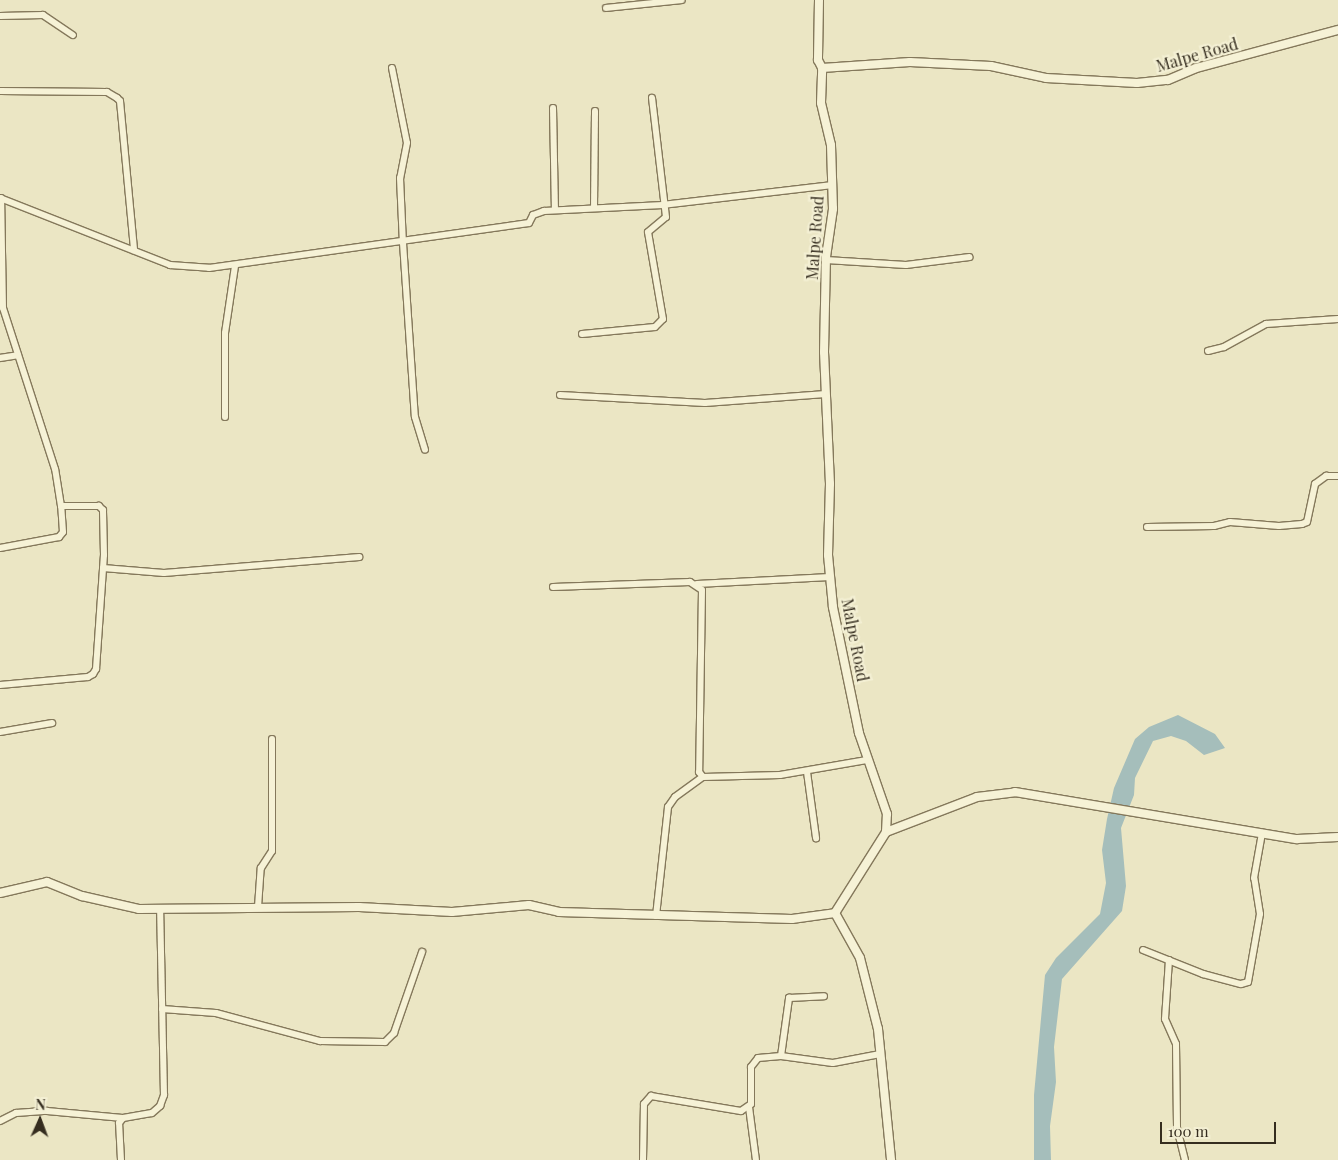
<!DOCTYPE html>
<style>
body{margin:0}
#map{position:relative;width:1338px;height:1160px;overflow:hidden;background:#ebe6c4;font-family:"Playfair Display",serif}
div>[style]{position:absolute}
.water>*{inset:0;background:#a5bebb}
.roads{filter:drop-shadow(1px 0 #84785b) drop-shadow(-1px 0 #84785b) drop-shadow(0 1px #84785b) drop-shadow(0 -1px #84785b)}
.minor>*{height:6px;margin:-3px;padding:0 3px;transform-origin:3px;border-radius:3px;background:#f6f2d6}
.tertiary>*{height:8px;margin:-4px;padding:0 4px;transform-origin:4px;border-radius:4px;background:#f6f2d6}
span{translate:-50% -50%;white-space:nowrap;text-align:center;line-height:1.15;-webkit-text-stroke:4.5px #f3efd3;paint-order:stroke}
.street-label{font-size:16px;color:#352d1f}
.north{position:absolute;left:15px;top:1095px;width:50px;height:50px;-webkit-text-stroke:4px #f3efd3;paint-order:stroke;rotate:2deg;font-size:14px;font-weight:700;line-height:20px;text-align:center;color:#352d1f}
.north::after{content:'';display:block;margin:auto;width:18px;height:22px;background:#352d1f;clip-path:polygon(50% 0,100% 100%,50% 72%,0 100%)}
.scale{position:absolute;left:1160px;top:1122px;width:116px;height:22px;box-sizing:border-box;border:2px solid #352d1f;border-top:0;padding-left:6px;font-size:15px;line-height:18px;white-space:nowrap;color:#352d1f;-webkit-text-stroke:4px #f3efd3;paint-order:stroke}
</style>
<div id="map">
<div class="water">
<i style="clip-path:polygon(1178px 715px,1215px 734px,1225px 748px,1204px 755px,1186px 741px,1171px 736px,1153px 741px,1135px 778px,1134px 795px,1121px 828px,1126px 886px,1122px 911px,1062px 979px,1054px 1047px,1056px 1082px,1050px 1126px,1051px 1160px,1034px 1160px,1034px 1095px,1045px 975px,1056px 958px,1100px 914px,1106px 883px,1102px 850px,1107px 819px,1114px 788px,1135px 739px,1149px 727px)"></i>
</div>
<div class="roads">
<div class="minor">
<i style="left:606px;top:8px;width:76px;rotate:-6deg"></i>
<i style="left:0;top:16px;width:43px;rotate:-1.3deg"></i>
<i style="left:43px;top:15px;width:36px;rotate:34deg"></i>
<i style="left:392px;top:68px;width:76px;rotate:78.7deg"></i>
<i style="left:407px;top:143px;width:36px;rotate:101deg"></i>
<i style="left:400px;top:178px;width:65px;rotate:87.4deg"></i>
<i style="left:403px;top:243px;width:174px;rotate:86.1deg"></i>
<i style="left:415px;top:417px;width:34px;rotate:73deg"></i>
<i style="left:0;top:91px;width:107px;rotate:0.5deg"></i>
<i style="left:107px;top:92px;width:12px;rotate:31deg"></i>
<i style="left:117px;top:98px;width:4px;rotate:45deg"></i>
<i style="left:120px;top:101px;width:150px;rotate:84.6deg"></i>
<i style="left:553px;top:108px;width:102px;rotate:88.9deg"></i>
<i style="left:0;top:198px;width:183px;rotate:21.5deg"></i>
<i style="left:170px;top:265px;width:39px;rotate:4deg"></i>
<i style="left:209px;top:268px;width:323px;rotate:-8deg"></i>
<i style="left:529px;top:223px;width:9px;rotate:-63deg"></i>
<i style="left:533px;top:215px;width:12px;rotate:-20deg"></i>
<i style="left:544px;top:211px;width:119px;rotate:-2.9deg"></i>
<i style="left:663px;top:205px;width:170px;rotate:-6.7deg"></i>
<i style="left:594px;top:208px;width:97px;rotate:-89.4deg"></i>
<i style="left:826px;top:260px;width:80px;rotate:3.6deg"></i>
<i style="left:906px;top:265px;width:64px;rotate:-7.1deg"></i>
<i style="left:582px;top:334px;width:73px;rotate:-5.5deg"></i>
<i style="left:655px;top:327px;width:11px;rotate:-45deg"></i>
<i style="left:663px;top:319px;width:88px;rotate:-99.8deg"></i>
<i style="left:648px;top:232px;width:23px;rotate:-40deg"></i>
<i style="left:666px;top:217px;width:120px;rotate:-96.7deg"></i>
<i style="left:1208px;top:351px;width:16px;rotate:-14deg"></i>
<i style="left:1224px;top:347px;width:48px;rotate:-28.7deg"></i>
<i style="left:1266px;top:324px;width:72px;rotate:-4deg"></i>
<i style="left:0;top:358px;width:18px;rotate:-9deg"></i>
<i style="left:560px;top:395px;width:145px;rotate:3.2deg"></i>
<i style="left:705px;top:403px;width:121px;rotate:-4.3deg"></i>
<i style="left:225px;top:417px;width:84px;rotate:-90deg"></i>
<i style="left:225px;top:333px;width:68px;rotate:-81.5deg"></i>
<i style="left:1147px;top:527px;width:67px;rotate:-0.9deg"></i>
<i style="left:1214px;top:526px;width:16px;rotate:-14deg"></i>
<i style="left:1230px;top:522px;width:49px;rotate:4.7deg"></i>
<i style="left:1279px;top:526px;width:23px;rotate:-5deg"></i>
<i style="left:1302px;top:524px;width:5px;rotate:-22deg"></i>
<i style="left:1307px;top:522px;width:39px;rotate:-78deg"></i>
<i style="left:1315px;top:484px;width:14px;rotate:-36deg"></i>
<i style="left:1326px;top:476px;width:12px"></i>
<i style="left:0;top:548px;width:60px;rotate:-10.6deg"></i>
<i style="left:59px;top:537px;width:6px;rotate:-51deg"></i>
<i style="left:63px;top:532px;width:26px;rotate:-94deg"></i>
<i style="left:103px;top:568px;width:61px;rotate:4.7deg"></i>
<i style="left:164px;top:573px;width:196px;rotate:-4.7deg"></i>
<i style="left:697px;top:584px;width:133px;rotate:-3deg"></i>
<i style="left:553px;top:587px;width:137px;rotate:-2.1deg"></i>
<i style="left:690px;top:582px;width:14px;rotate:34deg"></i>
<i style="left:702px;top:590px;width:182px;rotate:90.9deg"></i>
<i style="left:699px;top:772px;width:6px;rotate:51deg"></i>
<i style="left:703px;top:777px;width:77px;rotate:-1.5deg"></i>
<i style="left:780px;top:775px;width:88px;rotate:-9.8deg"></i>
<i style="left:0;top:685px;width:88px;rotate:-5.2deg"></i>
<i style="left:88px;top:677px;width:6px;rotate:-31deg"></i>
<i style="left:93px;top:674px;width:6px;rotate:-59deg"></i>
<i style="left:96px;top:669px;width:114px;rotate:-86deg"></i>
<i style="left:104px;top:555px;width:45px;rotate:-91.3deg"></i>
<i style="left:103px;top:510px;width:6px;rotate:-135deg"></i>
<i style="left:99px;top:506px;width:38px;rotate:180deg"></i>
<i style="left:61px;top:506px;width:37px;rotate:-99deg"></i>
<i style="left:55px;top:469px;width:169px;rotate:-107.9deg"></i>
<i style="left:3px;top:308px;width:110px;rotate:-91deg"></i>
<i style="left:0;top:732px;width:53px;rotate:-9.8deg"></i>
<i style="left:807px;top:772px;width:67px;rotate:82.2deg"></i>
<i style="left:258px;top:907px;width:39px;rotate:-86deg"></i>
<i style="left:261px;top:868px;width:20px;rotate:-57deg"></i>
<i style="left:272px;top:851px;width:112px;rotate:-90deg"></i>
<i style="left:656px;top:916px;width:110px;rotate:-83.7deg"></i>
<i style="left:668px;top:807px;width:12px;rotate:-55deg"></i>
<i style="left:675px;top:797px;width:34px;rotate:-36deg"></i>
<i style="left:1143px;top:950px;width:65px;rotate:21.8deg"></i>
<i style="left:1203px;top:974px;width:39px;rotate:15deg"></i>
<i style="left:1241px;top:984px;width:7px;rotate:-16deg"></i>
<i style="left:1248px;top:982px;width:69px;rotate:-80deg"></i>
<i style="left:1260px;top:914px;width:36px;rotate:-99deg"></i>
<i style="left:1254px;top:878px;width:46px;rotate:-79.9deg"></i>
<i style="left:1169px;top:960px;width:59px;rotate:93.9deg"></i>
<i style="left:1165px;top:1019px;width:27px;rotate:66deg"></i>
<i style="left:1176px;top:1044px;width:84px;rotate:89.3deg"></i>
<i style="left:1177px;top:1128px;width:33px;rotate:76deg"></i>
<i style="left:162px;top:1009px;width:54px;rotate:4.2deg"></i>
<i style="left:216px;top:1013px;width:108px;rotate:15.1deg"></i>
<i style="left:320px;top:1041px;width:65px;rotate:0.9deg"></i>
<i style="left:385px;top:1042px;width:13px;rotate:-45deg"></i>
<i style="left:394px;top:1033px;width:86px;rotate:-70.9deg"></i>
<i style="left:781px;top:1056px;width:59px;rotate:-82.1deg"></i>
<i style="left:789px;top:998px;width:35px;rotate:-3deg"></i>
<i style="left:749px;top:1107px;width:53px;rotate:82.5deg"></i>
<i style="left:0;top:1121px;width:18px;rotate:-27deg"></i>
<i style="left:16px;top:1113px;width:31px;rotate:-4deg"></i>
<i style="left:47px;top:1111px;width:76px;rotate:5.3deg"></i>
<i style="left:121px;top:1160px;width:37px;rotate:-93deg"></i>
<i style="left:119px;top:1123px;width:6px;rotate:-51deg"></i>
<i style="left:123px;top:1118px;width:29px;rotate:-10deg"></i>
<i style="left:152px;top:1113px;width:11px;rotate:-41deg"></i>
<i style="left:160px;top:1106px;width:12px;rotate:-70deg"></i>
<i style="left:164px;top:1095px;width:187px;rotate:-91.2deg"></i>
<i style="left:643px;top:1160px;width:56px;rotate:-89deg"></i>
<i style="left:644px;top:1104px;width:11px;rotate:-49deg"></i>
<i style="left:651px;top:1096px;width:91px;rotate:9.5deg"></i>
<i style="left:741px;top:1111px;width:12px;rotate:-35deg"></i>
<i style="left:751px;top:1104px;width:37px;rotate:-90deg"></i>
<i style="left:751px;top:1067px;width:11px;rotate:-52deg"></i>
<i style="left:758px;top:1058px;width:23px;rotate:-5deg"></i>
<i style="left:781px;top:1056px;width:52px;rotate:7.7deg"></i>
<i style="left:833px;top:1063px;width:48px;rotate:-10.8deg"></i>
</div>
<div class="tertiary">
<i style="left:819px;top:0;width:60px;rotate:91deg"></i>
<i style="left:818px;top:60px;width:9px;rotate:63deg"></i>
<i style="left:886px;top:832px;width:97px;rotate:-21deg"></i>
<i style="left:977px;top:797px;width:38px;rotate:-7deg"></i>
<i style="left:1015px;top:792px;width:286px;rotate:9.5deg"></i>
<i style="left:1297px;top:839px;width:41px;rotate:-2.8deg"></i>
<i style="left:0;top:893px;width:48px;rotate:-13.2deg"></i>
<i style="left:47px;top:882px;width:38px;rotate:22deg"></i>
<i style="left:82px;top:896px;width:58px;rotate:12.8deg"></i>
<i style="left:139px;top:909px;width:220px;rotate:-0.5deg"></i>
<i style="left:359px;top:907px;width:93px;rotate:3.1deg"></i>
<i style="left:452px;top:912px;width:77px;rotate:-5.2deg"></i>
<i style="left:529px;top:905px;width:31px;rotate:13deg"></i>
<i style="left:559px;top:912px;width:233px;rotate:1.7deg"></i>
<i style="left:792px;top:919px;width:43px;rotate:-7.9deg"></i>
<i style="left:835px;top:913px;width:96px;rotate:-57.8deg"></i>
<i style="left:886px;top:832px;width:18px;rotate:-87deg"></i>
<i style="left:887px;top:814px;width:86px;rotate:-109.1deg"></i>
<i style="left:859px;top:733px;width:129px;rotate:-101.7deg"></i>
<i style="left:833px;top:607px;width:52px;rotate:-95.5deg"></i>
<i style="left:828px;top:555px;width:71px;rotate:-88.4deg"></i>
<i style="left:830px;top:484px;width:132px;rotate:-92.6deg"></i>
<i style="left:824px;top:352px;width:95px;rotate:-88.8deg"></i>
<i style="left:826px;top:257px;width:49px;rotate:-81.7deg"></i>
<i style="left:833px;top:209px;width:64px;rotate:-91.8deg"></i>
<i style="left:831px;top:145px;width:43px;rotate:-103.4deg"></i>
<i style="left:821px;top:103px;width:35px;rotate:-88deg"></i>
<i style="left:822px;top:68px;width:88px;rotate:-3.9deg"></i>
<i style="left:910px;top:62px;width:81px;rotate:2.8deg"></i>
<i style="left:991px;top:66px;width:56px;rotate:12.3deg"></i>
<i style="left:1046px;top:78px;width:91px;rotate:3.1deg"></i>
<i style="left:1137px;top:83px;width:31px;rotate:-6deg"></i>
<i style="left:1168px;top:80px;width:30px;rotate:-23deg"></i>
<i style="left:1196px;top:68px;width:147px;rotate:-15deg"></i>
<i style="left:835px;top:913px;width:51px;rotate:60.9deg"></i>
<i style="left:860px;top:958px;width:73px;rotate:75.8deg"></i>
<i style="left:878px;top:1029px;width:132px;rotate:84.3deg"></i>
</div>
</div>
<div class="street-label">
<span style="left:1197px;top:55px;rotate:-16deg">Malpe Road</span>
<span style="left:815px;top:238px;rotate:-86deg">Malpe Road</span>
<span style="left:855px;top:640px;rotate:79deg">Malpe Road</span>
</div>
<div class="north">N</div>
<div class="scale">100 m</div>
</div>
